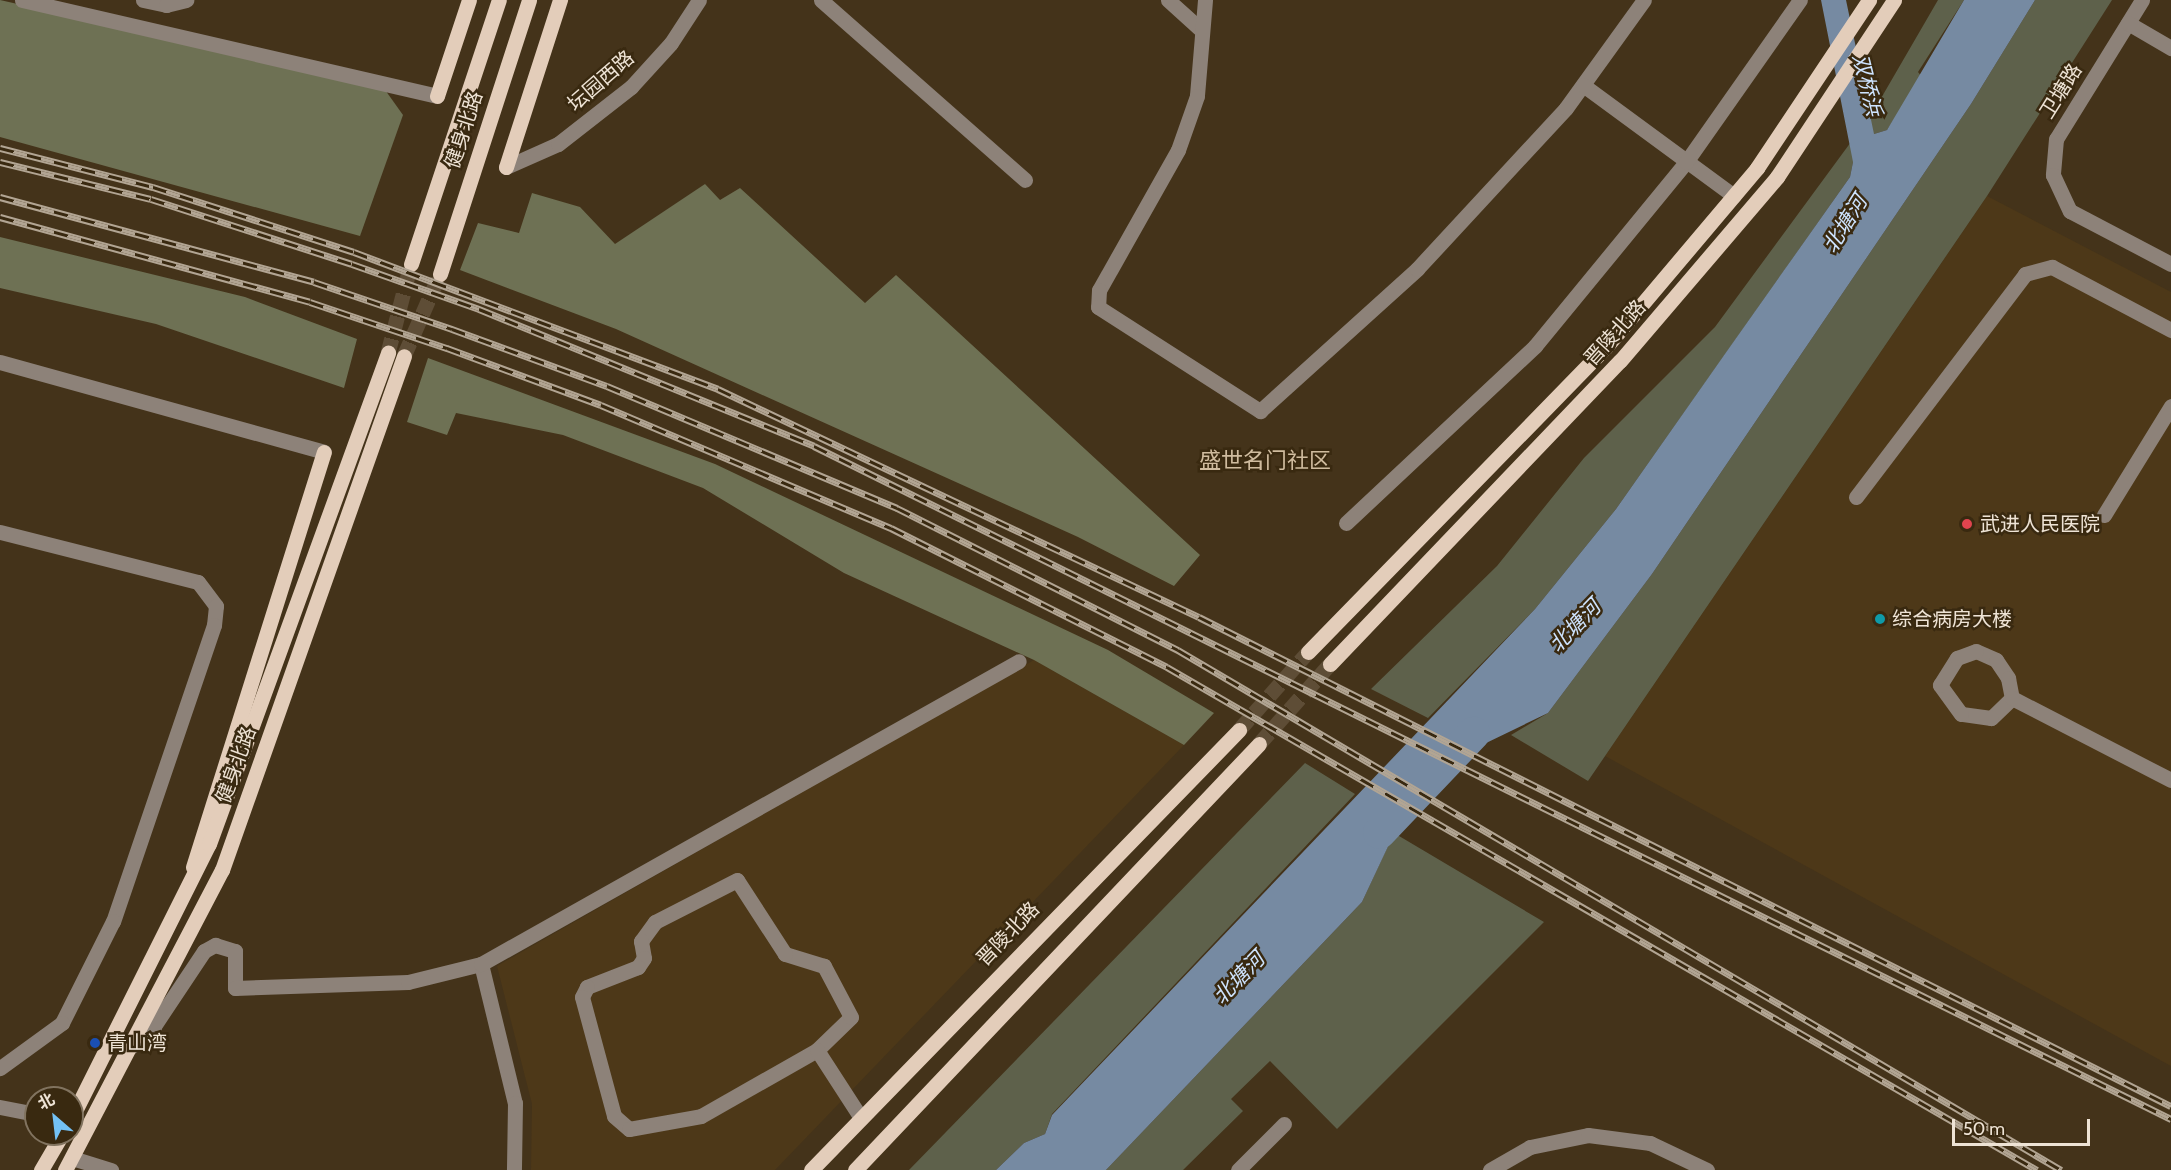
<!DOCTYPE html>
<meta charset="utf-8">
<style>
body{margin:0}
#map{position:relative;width:2171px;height:1170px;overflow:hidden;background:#44331a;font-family:Cabin,"Noto Sans SC",sans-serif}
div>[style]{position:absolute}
.built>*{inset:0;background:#4d3818}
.green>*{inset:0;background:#5e614b}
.forest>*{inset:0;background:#6e7154}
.water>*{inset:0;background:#768aa2}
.river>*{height:33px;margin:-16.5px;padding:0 16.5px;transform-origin:16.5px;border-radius:16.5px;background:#768aa2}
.major-tunnel>*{height:15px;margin-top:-7.5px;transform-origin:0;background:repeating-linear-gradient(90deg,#5e4d36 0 15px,transparent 0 23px)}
.minor>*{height:15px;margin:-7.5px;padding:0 7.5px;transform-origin:7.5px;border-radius:7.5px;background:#8d8279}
.major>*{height:15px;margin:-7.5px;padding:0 7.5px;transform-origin:7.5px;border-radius:7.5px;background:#e3cdba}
.rail>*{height:7px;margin-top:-3.5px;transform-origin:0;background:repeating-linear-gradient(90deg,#392910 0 14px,#b2a593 0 28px);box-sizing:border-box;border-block:2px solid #b2a593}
.dots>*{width:16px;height:16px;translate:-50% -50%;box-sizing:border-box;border:3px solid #392910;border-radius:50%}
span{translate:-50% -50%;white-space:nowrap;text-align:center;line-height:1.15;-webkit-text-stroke:5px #392910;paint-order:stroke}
.street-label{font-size:20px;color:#eee3d5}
.poi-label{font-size:20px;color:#eee3d5}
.left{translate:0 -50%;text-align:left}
.water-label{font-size:21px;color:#cee4ff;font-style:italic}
.quarter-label{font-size:22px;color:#cfbb9e}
.north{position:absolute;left:24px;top:1086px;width:60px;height:60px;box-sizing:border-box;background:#392910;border:2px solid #81735f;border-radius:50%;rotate:332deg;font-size:16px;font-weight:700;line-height:24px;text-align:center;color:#eee3d5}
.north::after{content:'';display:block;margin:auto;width:21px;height:27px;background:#73c1f5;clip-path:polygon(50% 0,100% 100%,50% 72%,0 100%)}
.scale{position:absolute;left:1952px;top:1119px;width:138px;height:27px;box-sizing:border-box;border:3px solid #eee3d5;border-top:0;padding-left:8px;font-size:18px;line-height:21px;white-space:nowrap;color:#eee3d5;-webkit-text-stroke:4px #392910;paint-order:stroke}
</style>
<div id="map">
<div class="built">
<i style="clip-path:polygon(1987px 196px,2171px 292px,2171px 1066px,1605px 756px)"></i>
<i style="clip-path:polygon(1034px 660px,1184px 745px,775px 1170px,531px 1170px,532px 1104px,497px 966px)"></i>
</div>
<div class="green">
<i style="clip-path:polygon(1938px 0,1964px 0,1918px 72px,1922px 77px,1887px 130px,1874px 134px,1853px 162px,1850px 177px,1616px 509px,1535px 609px,1428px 718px,1371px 689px,1497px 566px,1584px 458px,1715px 327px,1873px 112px)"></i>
<i style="clip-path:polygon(2035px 0,2112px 0,1987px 196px,1588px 781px,1511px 735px,1548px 713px,1652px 574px,1971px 104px)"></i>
<i style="clip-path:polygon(1305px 763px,1355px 794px,1052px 1114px,1045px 1134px,1024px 1143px,996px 1170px,909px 1170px)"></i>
<i style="clip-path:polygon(1394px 833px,1544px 922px,1337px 1129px,1270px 1061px,1231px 1099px,1243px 1111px,1183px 1170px,1106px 1170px,1362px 902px)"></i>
</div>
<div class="forest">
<i style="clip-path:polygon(0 0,383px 87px,403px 115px,360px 236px,0 137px)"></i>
<i style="clip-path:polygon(705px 184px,720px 200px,740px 188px,865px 303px,896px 275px,1200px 555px,1174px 586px,1078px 537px,616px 329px,460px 270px,478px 223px,519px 233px,532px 193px,580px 207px,615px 244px)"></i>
<i style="clip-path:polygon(0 237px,245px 297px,357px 339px,344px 388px,156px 324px,0 288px)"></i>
<i style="clip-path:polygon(428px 358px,715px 464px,1108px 650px,1214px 713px,1184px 745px,1034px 660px,844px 573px,703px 488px,563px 435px,456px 413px,447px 435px,407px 422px)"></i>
</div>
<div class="water">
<i style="clip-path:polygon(1821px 0,1846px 0,1874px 134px,1887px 130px,1964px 0,2035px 0,1971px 104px,1652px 574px,1548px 713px,1422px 774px,1362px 902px,1106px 1170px,996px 1170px,1024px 1143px,1045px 1134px,1052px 1115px,1535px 609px,1616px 509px,1727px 351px,1850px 177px,1853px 162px)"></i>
</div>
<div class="river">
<i style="left:1379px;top:832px;width:137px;rotate:-46.5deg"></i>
</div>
<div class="major-tunnel">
<i style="left:388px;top:353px;width:92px;rotate:-75.5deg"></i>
<i style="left:404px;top:356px;width:90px;rotate:-66.3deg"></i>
<i style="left:1239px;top:730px;width:104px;rotate:-48.5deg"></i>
<i style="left:1259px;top:744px;width:107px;rotate:-48.4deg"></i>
</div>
<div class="minor">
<i style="left:22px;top:0;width:426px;rotate:13deg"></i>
<i style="left:143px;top:0;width:24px;rotate:12deg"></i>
<i style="left:166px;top:5px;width:21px;rotate:-14deg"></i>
<i style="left:821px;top:0;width:272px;rotate:41.4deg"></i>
<i style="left:1168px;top:0;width:42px;rotate:42.1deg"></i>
<i style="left:1205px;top:0;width:96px;rotate:94.8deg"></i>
<i style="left:1197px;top:96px;width:57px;rotate:109.4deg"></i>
<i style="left:1178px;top:150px;width:161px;rotate:119.4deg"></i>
<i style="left:1099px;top:290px;width:17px;rotate:93deg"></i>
<i style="left:1098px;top:307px;width:193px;rotate:32.7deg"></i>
<i style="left:1260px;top:411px;width:212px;rotate:-42.1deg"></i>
<i style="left:1417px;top:269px;width:219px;rotate:-47.2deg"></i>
<i style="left:1566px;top:108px;width:133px;rotate:-54.2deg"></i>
<i style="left:2142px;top:0;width:163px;rotate:121.7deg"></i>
<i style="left:2056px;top:139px;width:36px;rotate:95deg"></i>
<i style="left:2053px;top:175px;width:40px;rotate:65deg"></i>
<i style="left:2070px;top:211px;width:114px;rotate:27.7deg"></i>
<i style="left:2128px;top:23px;width:50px;rotate:30.2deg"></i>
<i style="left:1583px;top:85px;width:187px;rotate:36.3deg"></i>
<i style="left:506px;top:167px;width:57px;rotate:-23.9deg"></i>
<i style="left:558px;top:144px;width:93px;rotate:-38deg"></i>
<i style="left:631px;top:87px;width:59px;rotate:-47.7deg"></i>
<i style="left:671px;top:43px;width:51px;rotate:-56.9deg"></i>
<i style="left:0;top:362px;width:336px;rotate:15.5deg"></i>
<i style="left:1856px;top:497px;width:280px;rotate:-52.8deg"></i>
<i style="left:2025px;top:274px;width:28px;rotate:-15deg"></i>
<i style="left:2052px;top:267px;width:135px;rotate:27.9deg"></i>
<i style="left:2104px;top:515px;width:128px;rotate:-58.4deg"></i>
<i style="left:1346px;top:523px;width:259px;rotate:-43.1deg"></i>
<i style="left:1535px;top:346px;width:238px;rotate:-50.6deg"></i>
<i style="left:1686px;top:162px;width:198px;rotate:-54.9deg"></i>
<i style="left:0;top:532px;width:204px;rotate:14.2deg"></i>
<i style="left:198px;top:582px;width:30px;rotate:53deg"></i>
<i style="left:216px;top:606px;width:19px;rotate:96deg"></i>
<i style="left:214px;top:625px;width:313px;rotate:108.8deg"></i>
<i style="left:113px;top:921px;width:114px;rotate:116.6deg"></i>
<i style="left:62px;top:1023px;width:77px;rotate:144deg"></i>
<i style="left:1976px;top:651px;width:22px;rotate:24deg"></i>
<i style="left:1996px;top:660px;width:22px;rotate:56deg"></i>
<i style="left:2008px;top:678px;width:20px;rotate:79deg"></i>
<i style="left:2012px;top:698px;width:29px;rotate:136deg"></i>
<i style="left:1991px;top:718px;width:30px;rotate:-172deg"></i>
<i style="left:1961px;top:714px;width:36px;rotate:-126deg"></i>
<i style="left:1940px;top:685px;width:32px;rotate:-58deg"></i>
<i style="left:1957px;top:658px;width:20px;rotate:-20deg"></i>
<i style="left:2012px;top:698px;width:179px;rotate:27.3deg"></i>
<i style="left:481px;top:964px;width:143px;rotate:76.3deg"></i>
<i style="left:515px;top:1103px;width:67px;rotate:90.9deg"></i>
<i style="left:132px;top:1046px;width:30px;rotate:-42deg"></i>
<i style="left:154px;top:1026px;width:90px;rotate:-56.3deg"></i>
<i style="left:204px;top:951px;width:13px;rotate:-29deg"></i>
<i style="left:215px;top:945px;width:21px;rotate:17deg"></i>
<i style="left:235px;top:951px;width:37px;rotate:90deg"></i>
<i style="left:235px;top:988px;width:173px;rotate:-2deg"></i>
<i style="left:408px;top:982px;width:75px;rotate:-13.9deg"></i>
<i style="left:481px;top:964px;width:617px;rotate:-29.39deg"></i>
<i style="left:817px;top:1050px;width:47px;rotate:-44.1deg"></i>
<i style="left:851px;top:1017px;width:58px;rotate:-117.9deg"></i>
<i style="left:824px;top:966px;width:41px;rotate:-162.9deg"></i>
<i style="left:785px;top:954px;width:88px;rotate:-123deg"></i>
<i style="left:737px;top:880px;width:92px;rotate:152.9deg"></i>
<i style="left:655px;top:922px;width:24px;rotate:126deg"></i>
<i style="left:641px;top:941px;width:17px;rotate:80deg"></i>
<i style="left:644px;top:958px;width:11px;rotate:124deg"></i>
<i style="left:638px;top:967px;width:55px;rotate:158.6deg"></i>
<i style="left:587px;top:987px;width:11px;rotate:117deg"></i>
<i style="left:582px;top:997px;width:123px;rotate:74.9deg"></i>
<i style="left:614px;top:1116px;width:20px;rotate:41deg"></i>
<i style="left:629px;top:1129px;width:73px;rotate:-10.2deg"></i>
<i style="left:701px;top:1116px;width:133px;rotate:-29.6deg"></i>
<i style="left:817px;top:1050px;width:81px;rotate:57.1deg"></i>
<i style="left:0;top:1107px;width:37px;rotate:11deg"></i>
<i style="left:72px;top:1158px;width:41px;rotate:17.1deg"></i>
<i style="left:1238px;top:1170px;width:65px;rotate:-45deg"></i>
<i style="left:1490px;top:1170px;width:46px;rotate:-29.9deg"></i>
<i style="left:1530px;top:1147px;width:59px;rotate:-11.7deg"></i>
<i style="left:1588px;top:1135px;width:63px;rotate:7.4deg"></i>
<i style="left:1650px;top:1143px;width:63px;rotate:25.3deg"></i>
</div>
<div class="major">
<i style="left:437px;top:96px;width:101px;rotate:-71.6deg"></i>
<i style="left:506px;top:167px;width:176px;rotate:-72.1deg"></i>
<i style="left:411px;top:264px;width:278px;rotate:-71.6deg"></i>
<i style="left:440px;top:274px;width:288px;rotate:-72deg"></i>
<i style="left:1308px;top:652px;width:425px;rotate:-45.7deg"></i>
<i style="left:1605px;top:348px;width:236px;rotate:-49.8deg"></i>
<i style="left:1757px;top:168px;width:202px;rotate:-56.3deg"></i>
<i style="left:1330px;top:664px;width:419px;rotate:-46.3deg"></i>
<i style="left:1620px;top:361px;width:242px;rotate:-49.5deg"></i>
<i style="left:1777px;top:177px;width:212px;rotate:-56.5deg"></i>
<i style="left:193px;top:867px;width:435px;rotate:-72.5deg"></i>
<i style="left:72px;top:1117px;width:305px;rotate:-63.4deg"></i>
<i style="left:209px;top:844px;width:523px;rotate:-69.97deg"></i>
<i style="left:41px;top:1170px;width:42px;rotate:-59.7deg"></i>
<i style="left:65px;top:1170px;width:339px;rotate:-62.4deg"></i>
<i style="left:222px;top:870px;width:545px;rotate:-70.5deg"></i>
<i style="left:811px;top:1170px;width:614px;rotate:-45.79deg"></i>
<i style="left:855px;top:1170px;width:587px;rotate:-46.52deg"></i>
</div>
<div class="rail">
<i style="left:0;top:148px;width:158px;rotate:14.3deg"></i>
<i style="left:153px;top:187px;width:211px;rotate:17.9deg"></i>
<i style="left:354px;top:252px;width:389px;rotate:20.6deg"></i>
<i style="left:718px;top:389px;width:532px;rotate:25.36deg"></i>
<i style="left:1199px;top:617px;width:1088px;rotate:26.71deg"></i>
<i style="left:0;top:162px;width:155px;rotate:13.8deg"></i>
<i style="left:151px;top:199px;width:211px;rotate:17.9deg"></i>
<i style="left:352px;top:264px;width:135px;rotate:19.5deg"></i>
<i style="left:479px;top:309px;width:362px;rotate:22.2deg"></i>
<i style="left:814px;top:446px;width:1515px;rotate:26.38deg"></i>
<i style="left:0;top:197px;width:325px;rotate:15.1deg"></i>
<i style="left:314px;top:282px;width:146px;rotate:18.8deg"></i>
<i style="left:452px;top:329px;width:165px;rotate:20.2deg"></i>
<i style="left:607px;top:386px;width:315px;rotate:22.8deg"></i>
<i style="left:897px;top:508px;width:315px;rotate:26.8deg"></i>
<i style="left:1178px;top:650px;width:1025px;rotate:30.49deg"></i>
<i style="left:0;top:217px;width:321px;rotate:15.3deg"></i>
<i style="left:310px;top:302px;width:145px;rotate:18.6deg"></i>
<i style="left:447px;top:348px;width:164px;rotate:20.3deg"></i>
<i style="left:601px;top:405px;width:315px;rotate:23deg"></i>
<i style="left:891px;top:528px;width:309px;rotate:26.7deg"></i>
<i style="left:1167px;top:667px;width:1005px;rotate:30.03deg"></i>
</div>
<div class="dots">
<i style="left:1967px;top:524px;background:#e0444e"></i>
<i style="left:1880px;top:619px;background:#0f9aa8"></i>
<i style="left:95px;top:1043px;background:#1a4fb4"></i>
</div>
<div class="street-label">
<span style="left:601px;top:81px;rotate:-41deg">坛园西路</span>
<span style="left:2061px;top:91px;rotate:-58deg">卫塘路</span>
<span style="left:464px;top:130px;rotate:-72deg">健身北路</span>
<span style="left:1615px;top:333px;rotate:-48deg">晋陵北路</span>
<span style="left:236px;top:765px;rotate:-70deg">健身北路</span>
<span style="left:1008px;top:934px;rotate:-46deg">晋陵北路</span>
</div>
<div class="poi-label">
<span class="left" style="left:1980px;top:524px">武进人民医院</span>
<span class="left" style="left:1892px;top:619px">综合病房大楼</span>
<span class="left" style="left:107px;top:1043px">青山湾</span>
</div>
<div class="water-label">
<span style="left:1867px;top:85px;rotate:76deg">双桥浜</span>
<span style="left:1845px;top:224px;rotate:-58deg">北塘河</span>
<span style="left:1575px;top:626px;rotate:-46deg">北塘河</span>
<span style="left:1239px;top:978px;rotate:-46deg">北塘河</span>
</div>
<div class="quarter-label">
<span style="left:1265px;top:461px">盛世名门社区</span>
</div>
<div class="north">北</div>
<div class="scale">50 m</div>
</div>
